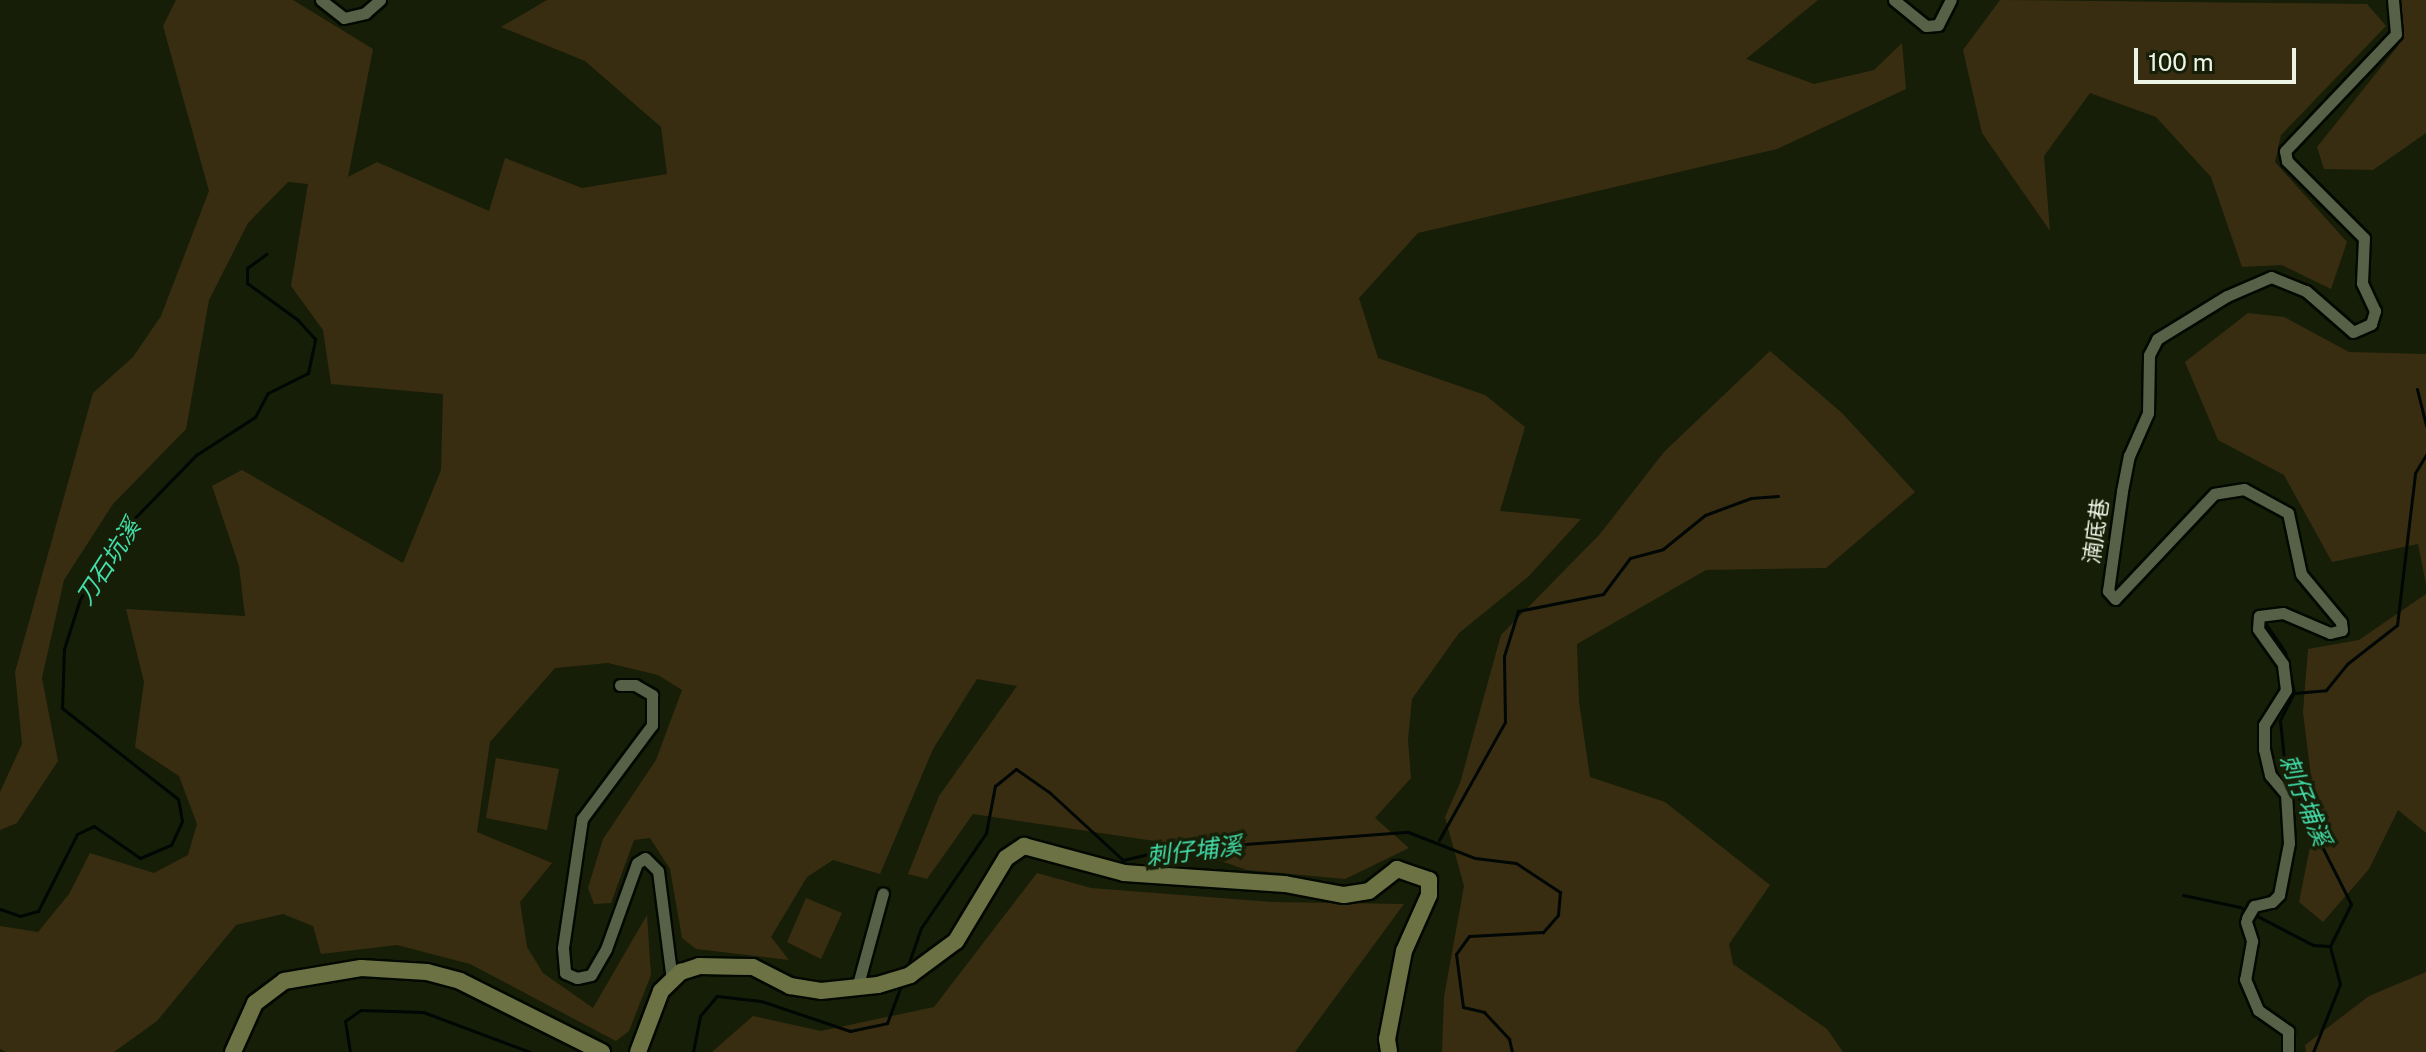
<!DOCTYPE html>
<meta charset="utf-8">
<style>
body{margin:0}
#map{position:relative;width:2426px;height:1052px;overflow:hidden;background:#161e07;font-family:"Public Sans","Noto Sans TC",sans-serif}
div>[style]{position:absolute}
.green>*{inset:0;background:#392d11}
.stream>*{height:3px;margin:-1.5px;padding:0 1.5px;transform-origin:1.5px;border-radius:1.5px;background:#000704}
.roads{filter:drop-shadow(2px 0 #030800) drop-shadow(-2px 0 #030800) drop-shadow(0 2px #030800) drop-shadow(0 -2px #030800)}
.street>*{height:11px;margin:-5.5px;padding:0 5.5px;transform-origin:5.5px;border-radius:5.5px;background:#566147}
.secondary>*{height:16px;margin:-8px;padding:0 8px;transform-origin:8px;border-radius:8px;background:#6c7244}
span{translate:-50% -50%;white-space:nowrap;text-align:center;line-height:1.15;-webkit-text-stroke:7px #161e07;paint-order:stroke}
.street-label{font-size:22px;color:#edf4e5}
.water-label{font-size:24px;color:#43dca9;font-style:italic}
.scale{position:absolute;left:2134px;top:48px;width:162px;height:36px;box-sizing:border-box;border:4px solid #edf4e5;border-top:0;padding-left:10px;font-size:24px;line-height:28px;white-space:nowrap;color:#edf4e5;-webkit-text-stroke:6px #161e07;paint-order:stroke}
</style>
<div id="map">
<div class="green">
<i style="clip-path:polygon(176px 0,293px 0,373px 49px,348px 177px,377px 162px,489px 211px,505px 158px,582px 188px,667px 174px,661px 127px,585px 61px,501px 27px,547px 0,1818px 0,1746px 59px,1814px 84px,1874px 70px,1902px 43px,1906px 89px,1777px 149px,1418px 233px,1359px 298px,1378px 358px,1485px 395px,1525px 427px,1500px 511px,1581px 519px,1528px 577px,1459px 633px,1412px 699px,1408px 740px,1411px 778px,1375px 818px,1409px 848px,1345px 879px,1247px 870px,1168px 843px,973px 814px,927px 879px,908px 874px,939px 796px,1017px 686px,977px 679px,933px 749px,880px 874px,833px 860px,807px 877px,771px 937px,789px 960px,696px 949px,682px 938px,670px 869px,650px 838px,634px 840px,611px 903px,594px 904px,588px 888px,603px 839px,656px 760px,682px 690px,658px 675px,608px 663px,555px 668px,490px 742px,477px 832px,552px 863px,520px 902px,527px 947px,543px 973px,593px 1008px,647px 915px,651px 975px,629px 1031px,616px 1041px,470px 964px,397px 945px,321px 954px,313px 926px,283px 914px,236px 925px,157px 1021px,114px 1052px,6px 1052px,0 1049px,0 926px,38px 932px,69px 894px,90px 853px,154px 873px,188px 855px,197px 824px,179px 776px,135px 747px,144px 682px,126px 609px,245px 616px,239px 566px,212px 486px,242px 470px,403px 563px,441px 470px,443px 394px,331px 384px,323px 330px,291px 286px,308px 184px,288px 182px,248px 223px,209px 300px,186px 429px,113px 504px,64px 580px,42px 678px,58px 761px,17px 823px,0 830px,0 792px,22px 744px,15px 672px,93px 393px,133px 357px,161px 316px,209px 191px,163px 26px)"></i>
<i style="clip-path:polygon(2000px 0,2367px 4px,2386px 26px,2281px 135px,2275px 162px,2347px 242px,2331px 289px,2282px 265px,2242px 267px,2211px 177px,2156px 117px,2090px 93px,2044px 156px,2050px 231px,1982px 133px,1963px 50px)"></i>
<i style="clip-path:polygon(2396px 0,2426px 0,2426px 133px,2373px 170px,2324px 169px,2317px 147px,2398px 46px,2401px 7px)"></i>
<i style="clip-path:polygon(2248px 313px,2284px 317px,2349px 352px,2426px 354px,2426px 584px,2418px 544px,2332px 562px,2284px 475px,2218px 440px,2185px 362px)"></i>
<i style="clip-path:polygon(1770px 351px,1842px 413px,1915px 492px,1826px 568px,1706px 570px,1577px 644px,1579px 702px,1590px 777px,1665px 802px,1770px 885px,1729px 944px,1733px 964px,1827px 1029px,1843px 1052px,1442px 1052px,1444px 997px,1464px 886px,1445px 817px,1460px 783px,1501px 635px,1600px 534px,1664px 452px)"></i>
<i style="clip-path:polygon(2426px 594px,2426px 833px,2398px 810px,2369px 869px,2323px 922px,2299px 902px,2316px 817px,2303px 712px,2308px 649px,2359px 640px)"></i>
<i style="clip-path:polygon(496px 758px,559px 769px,547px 830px,486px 818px)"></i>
<i style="clip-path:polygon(1037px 873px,1091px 888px,1272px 902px,1404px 904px,1295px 1052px,712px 1052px,753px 1016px,821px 1031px,934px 1007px)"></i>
<i style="clip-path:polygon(806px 898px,842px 913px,821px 959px,787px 942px)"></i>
<i style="clip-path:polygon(2426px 972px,2426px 1052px,2306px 1052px,2305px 1045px,2369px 996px)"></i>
</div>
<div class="stream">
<i style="left:2417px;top:389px;width:38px;rotate:76deg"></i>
<i style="left:2266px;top:624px;width:34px;rotate:56deg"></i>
<i style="left:2285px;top:652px;width:42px;rotate:77.6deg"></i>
<i style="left:1439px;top:840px;width:135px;rotate:-60.8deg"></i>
<i style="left:1505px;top:722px;width:66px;rotate:-90.9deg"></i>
<i style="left:1504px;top:656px;width:47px;rotate:-72.7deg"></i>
<i style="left:1518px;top:611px;width:87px;rotate:-11.3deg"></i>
<i style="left:1603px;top:594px;width:45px;rotate:-53.1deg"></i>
<i style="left:1630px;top:558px;width:34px;rotate:-15deg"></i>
<i style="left:1663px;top:549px;width:54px;rotate:-39deg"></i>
<i style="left:1705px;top:515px;width:49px;rotate:-20.3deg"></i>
<i style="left:1751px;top:498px;width:27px;rotate:-4deg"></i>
<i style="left:2183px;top:895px;width:58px;rotate:11.9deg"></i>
<i style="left:2240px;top:907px;width:82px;rotate:27.5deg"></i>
<i style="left:2313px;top:945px;width:16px;rotate:4deg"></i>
<i style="left:0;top:909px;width:21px;rotate:19deg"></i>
<i style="left:20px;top:916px;width:19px;rotate:-16deg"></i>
<i style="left:38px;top:911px;width:86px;rotate:-63.1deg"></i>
<i style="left:77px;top:834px;width:19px;rotate:-25deg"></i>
<i style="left:94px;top:826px;width:56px;rotate:34.8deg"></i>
<i style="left:140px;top:858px;width:34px;rotate:-23deg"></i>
<i style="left:171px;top:845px;width:26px;rotate:-65deg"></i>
<i style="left:182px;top:821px;width:22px;rotate:-100deg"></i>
<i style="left:178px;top:799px;width:147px;rotate:-141.9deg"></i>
<i style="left:62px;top:708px;width:59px;rotate:-88.1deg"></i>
<i style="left:64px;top:649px;width:52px;rotate:-72.3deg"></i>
<i style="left:80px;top:599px;width:84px;rotate:-57.6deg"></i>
<i style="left:125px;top:528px;width:102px;rotate:-45.8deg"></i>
<i style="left:196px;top:455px;width:70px;rotate:-32.8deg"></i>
<i style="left:255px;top:417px;width:27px;rotate:-62deg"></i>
<i style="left:268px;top:393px;width:45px;rotate:-26.6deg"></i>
<i style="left:308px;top:373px;width:35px;rotate:-78deg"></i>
<i style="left:315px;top:339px;width:25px;rotate:-132deg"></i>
<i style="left:298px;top:320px;width:63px;rotate:-144deg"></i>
<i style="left:247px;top:283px;width:15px;rotate:-90deg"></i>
<i style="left:247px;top:268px;width:24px;rotate:-36deg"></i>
<i style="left:907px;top:968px;width:42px;rotate:-70.7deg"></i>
<i style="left:921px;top:928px;width:115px;rotate:-55.6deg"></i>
<i style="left:986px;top:833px;width:48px;rotate:-79.2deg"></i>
<i style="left:995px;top:786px;width:27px;rotate:-39deg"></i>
<i style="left:1016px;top:769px;width:39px;rotate:35deg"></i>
<i style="left:1048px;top:791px;width:102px;rotate:42.6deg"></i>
<i style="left:1123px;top:860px;width:44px;rotate:-13.1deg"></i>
<i style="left:1166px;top:850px;width:243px;rotate:-4.3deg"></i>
<i style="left:1408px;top:832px;width:72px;rotate:21.2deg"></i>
<i style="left:1475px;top:858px;width:41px;rotate:7deg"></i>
<i style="left:1516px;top:863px;width:53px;rotate:33.4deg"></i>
<i style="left:1560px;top:892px;width:23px;rotate:95deg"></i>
<i style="left:1558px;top:915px;width:23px;rotate:131deg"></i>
<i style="left:1543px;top:932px;width:74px;rotate:176.9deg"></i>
<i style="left:1469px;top:936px;width:22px;rotate:126deg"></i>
<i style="left:1456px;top:954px;width:53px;rotate:82.5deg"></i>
<i style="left:1463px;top:1007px;width:22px;rotate:13deg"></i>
<i style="left:1484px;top:1012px;width:37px;rotate:47deg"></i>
<i style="left:1509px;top:1039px;width:13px;rotate:77deg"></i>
<i style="left:350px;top:1052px;width:31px;rotate:-99deg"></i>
<i style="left:345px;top:1021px;width:19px;rotate:-35deg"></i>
<i style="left:361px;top:1010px;width:62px;rotate:1.8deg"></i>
<i style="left:423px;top:1012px;width:114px;rotate:20.5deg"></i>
<i style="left:693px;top:1052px;width:37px;rotate:-79deg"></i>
<i style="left:700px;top:1016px;width:26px;rotate:-50deg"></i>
<i style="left:717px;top:996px;width:44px;rotate:6.5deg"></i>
<i style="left:761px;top:1001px;width:94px;rotate:18.6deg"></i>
<i style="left:850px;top:1031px;width:38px;rotate:-12deg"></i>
<i style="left:887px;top:1023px;width:43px;rotate:-69.4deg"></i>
<i style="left:2313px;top:1052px;width:73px;rotate:-68.3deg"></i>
<i style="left:2340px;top:984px;width:39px;rotate:-105deg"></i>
<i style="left:2330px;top:946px;width:47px;rotate:-63.4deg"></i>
<i style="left:2351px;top:904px;width:106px;rotate:-116.8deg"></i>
<i style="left:2303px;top:809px;width:53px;rotate:-110.8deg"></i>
<i style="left:2284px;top:759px;width:39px;rotate:-96deg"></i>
<i style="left:2280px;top:720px;width:30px;rotate:-63deg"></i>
<i style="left:2294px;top:693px;width:32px;rotate:-5deg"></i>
<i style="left:2326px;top:690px;width:33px;rotate:-51deg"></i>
<i style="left:2347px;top:664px;width:63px;rotate:-38deg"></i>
<i style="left:2397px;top:625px;width:153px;rotate:-83.2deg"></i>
<i style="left:2415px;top:473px;width:21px;rotate:-59deg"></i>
</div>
<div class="roads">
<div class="street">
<i style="left:321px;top:0;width:29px;rotate:38deg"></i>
<i style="left:344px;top:18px;width:22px;rotate:-13deg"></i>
<i style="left:365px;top:13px;width:20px;rotate:-41deg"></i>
<i style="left:1894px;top:0;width:41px;rotate:39.1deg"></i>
<i style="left:1926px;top:26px;width:12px;rotate:-5deg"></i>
<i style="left:1938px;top:25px;width:28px;rotate:-63deg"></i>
<i style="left:620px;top:685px;width:15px"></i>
<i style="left:635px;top:685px;width:20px;rotate:30deg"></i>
<i style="left:652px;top:695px;width:30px;rotate:90deg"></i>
<i style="left:652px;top:725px;width:117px;rotate:126.7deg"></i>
<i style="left:582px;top:819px;width:130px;rotate:98.4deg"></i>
<i style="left:563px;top:948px;width:25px;rotate:85deg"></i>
<i style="left:565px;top:973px;width:13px;rotate:23deg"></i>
<i style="left:577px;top:978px;width:14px;rotate:-12deg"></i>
<i style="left:591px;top:975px;width:30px;rotate:-60deg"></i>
<i style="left:606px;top:949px;width:91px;rotate:-70.2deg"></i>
<i style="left:637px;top:863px;width:9px;rotate:-32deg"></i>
<i style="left:645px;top:858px;width:18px;rotate:45deg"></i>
<i style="left:658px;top:871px;width:111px;rotate:82.7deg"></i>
<i style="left:2247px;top:918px;width:14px;rotate:-60deg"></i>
<i style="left:2254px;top:906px;width:18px;rotate:-13deg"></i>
<i style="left:2272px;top:902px;width:10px;rotate:-45deg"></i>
<i style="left:2279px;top:895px;width:53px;rotate:-79.1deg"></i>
<i style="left:2289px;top:843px;width:49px;rotate:-93.5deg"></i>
<i style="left:2286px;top:794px;width:25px;rotate:-130deg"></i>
<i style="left:2270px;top:775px;width:27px;rotate:-103deg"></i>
<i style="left:2264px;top:749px;width:24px;rotate:-90deg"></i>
<i style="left:2264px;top:725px;width:41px;rotate:-57.8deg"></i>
<i style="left:2286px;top:690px;width:26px;rotate:-97deg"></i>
<i style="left:2283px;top:664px;width:43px;rotate:-125.5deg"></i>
<i style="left:2258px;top:629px;width:13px;rotate:-86deg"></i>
<i style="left:2259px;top:616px;width:24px;rotate:-7deg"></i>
<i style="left:2283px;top:613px;width:51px;rotate:23.1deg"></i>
<i style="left:2330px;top:633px;width:12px;rotate:-14deg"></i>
<i style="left:2342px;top:630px;width:8px;rotate:-97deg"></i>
<i style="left:2341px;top:622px;width:62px;rotate:-129.8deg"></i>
<i style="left:2301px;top:574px;width:62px;rotate:-102deg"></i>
<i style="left:2288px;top:513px;width:50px;rotate:-151.4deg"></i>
<i style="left:2244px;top:489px;width:30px;rotate:171deg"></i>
<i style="left:2214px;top:494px;width:144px;rotate:133.3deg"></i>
<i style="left:2115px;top:599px;width:11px;rotate:-131deg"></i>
<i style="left:2108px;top:591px;width:101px;rotate:-82deg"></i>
<i style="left:2122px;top:491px;width:36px;rotate:-79deg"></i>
<i style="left:2129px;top:456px;width:47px;rotate:-66.2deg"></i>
<i style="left:2148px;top:413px;width:58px;rotate:-89deg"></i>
<i style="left:2149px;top:355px;width:18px;rotate:-63deg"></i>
<i style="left:2157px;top:339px;width:82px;rotate:-31.6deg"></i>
<i style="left:2227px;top:296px;width:48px;rotate:-23.4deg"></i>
<i style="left:2271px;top:277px;width:38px;rotate:22deg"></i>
<i style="left:2306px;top:291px;width:62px;rotate:41.1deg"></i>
<i style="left:2353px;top:332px;width:20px;rotate:-24deg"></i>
<i style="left:2371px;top:324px;width:14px;rotate:-73deg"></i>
<i style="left:2375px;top:311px;width:31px;rotate:-115deg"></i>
<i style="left:2362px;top:283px;width:45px;rotate:-87.5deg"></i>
<i style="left:2364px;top:238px;width:109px;rotate:-135deg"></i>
<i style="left:2287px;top:161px;width:10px;rotate:-101deg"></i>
<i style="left:2285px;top:151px;width:161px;rotate:-46.5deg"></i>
<i style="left:2396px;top:34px;width:34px;rotate:-95deg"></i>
<i style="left:2246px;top:922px;width:20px;rotate:72deg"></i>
<i style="left:2252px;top:941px;width:39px;rotate:100deg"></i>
<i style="left:2245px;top:979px;width:34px;rotate:67deg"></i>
<i style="left:2258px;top:1010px;width:37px;rotate:35deg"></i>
<i style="left:2288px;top:1031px;width:21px;rotate:90deg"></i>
<i style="left:857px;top:988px;width:98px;rotate:-74.7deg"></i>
</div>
<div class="secondary">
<i style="left:233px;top:1052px;width:54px;rotate:-65.8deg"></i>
<i style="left:255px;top:1003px;width:36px;rotate:-37deg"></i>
<i style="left:284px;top:981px;width:78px;rotate:-9.6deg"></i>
<i style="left:361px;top:968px;width:66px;rotate:3.5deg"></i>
<i style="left:427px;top:972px;width:34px;rotate:15deg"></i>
<i style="left:460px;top:981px;width:159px;rotate:26.6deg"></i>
<i style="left:638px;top:1052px;width:65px;rotate:-69.3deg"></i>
<i style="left:661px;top:991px;width:28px;rotate:-44deg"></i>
<i style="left:681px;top:972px;width:19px;rotate:-18deg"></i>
<i style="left:699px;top:966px;width:54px;rotate:1.1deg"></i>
<i style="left:753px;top:967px;width:42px;rotate:27.2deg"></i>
<i style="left:790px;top:986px;width:31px;rotate:9deg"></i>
<i style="left:821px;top:991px;width:57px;rotate:-6deg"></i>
<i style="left:878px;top:985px;width:34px;rotate:-17deg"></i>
<i style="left:910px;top:975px;width:57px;rotate:-36.5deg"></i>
<i style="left:956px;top:941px;width:97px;rotate:-58.9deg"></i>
<i style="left:1006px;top:858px;width:22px;rotate:-34deg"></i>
<i style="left:1024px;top:846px;width:104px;rotate:15.1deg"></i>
<i style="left:1124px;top:873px;width:161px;rotate:3.9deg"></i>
<i style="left:1285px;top:884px;width:60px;rotate:10.6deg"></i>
<i style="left:1344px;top:895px;width:25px;rotate:-9deg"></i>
<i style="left:1369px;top:891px;width:36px;rotate:-38deg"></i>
<i style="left:1397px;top:869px;width:34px;rotate:19deg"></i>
<i style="left:1429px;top:880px;width:15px;rotate:90deg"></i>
<i style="left:1429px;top:895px;width:61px;rotate:114.1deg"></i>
<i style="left:1404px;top:951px;width:90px;rotate:100.9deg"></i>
<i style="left:1387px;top:1039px;width:13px;rotate:81deg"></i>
</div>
</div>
<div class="street-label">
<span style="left:2096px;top:531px;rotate:-82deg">湳底巷</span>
</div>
<div class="water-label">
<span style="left:108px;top:562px;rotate:-57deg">刀石坑溪</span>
<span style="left:2305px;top:800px;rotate:68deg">刺仔埔溪</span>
<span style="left:1194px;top:851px;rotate:-7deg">刺仔埔溪</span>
</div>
<div class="scale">100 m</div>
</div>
